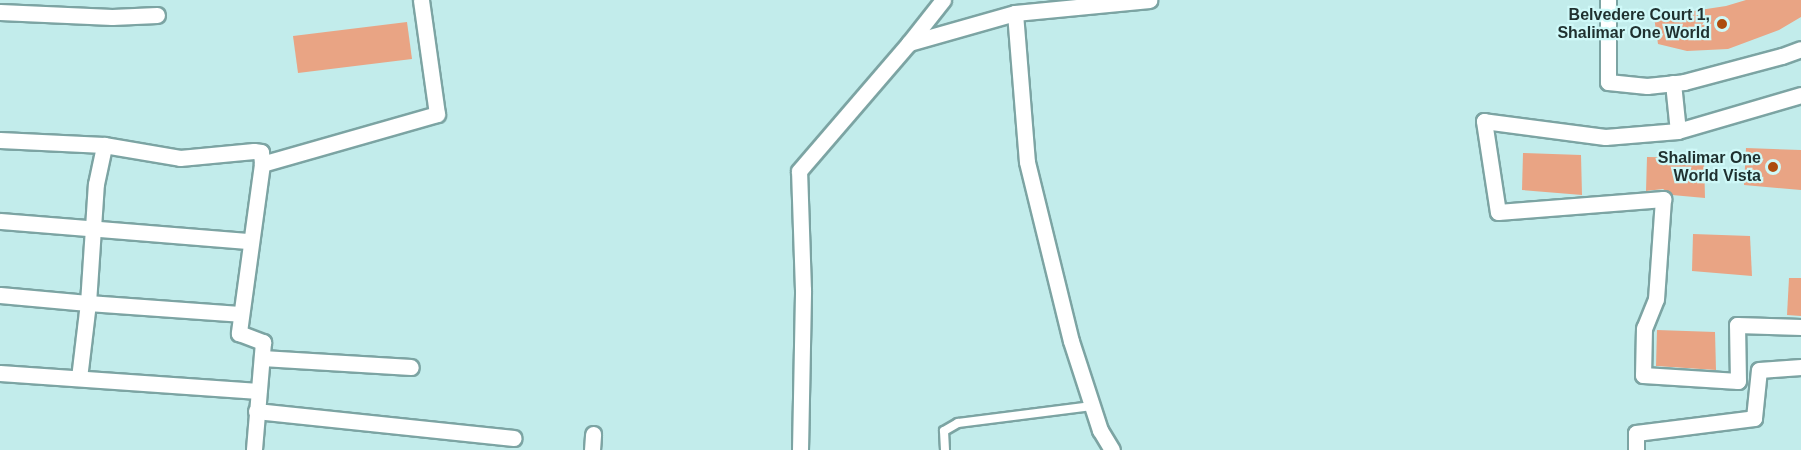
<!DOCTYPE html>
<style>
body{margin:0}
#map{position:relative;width:1801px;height:450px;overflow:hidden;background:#c2eceb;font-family:Arial,sans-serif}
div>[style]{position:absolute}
.building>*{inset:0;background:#e9a484}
.roads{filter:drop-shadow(2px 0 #7ca4a3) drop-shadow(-2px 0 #7ca4a3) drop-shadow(0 2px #7ca4a3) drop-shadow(0 -2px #7ca4a3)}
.lane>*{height:8px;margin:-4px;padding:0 4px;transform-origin:4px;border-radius:4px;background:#fff}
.street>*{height:15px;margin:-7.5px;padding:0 7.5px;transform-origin:7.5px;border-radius:7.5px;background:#fff}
.dots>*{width:16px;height:16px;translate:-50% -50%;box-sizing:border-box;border:3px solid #cff9f8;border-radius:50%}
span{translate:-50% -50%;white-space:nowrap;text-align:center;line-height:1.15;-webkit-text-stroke:4.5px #cff9f8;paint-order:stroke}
.poi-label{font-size:16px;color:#1f302f;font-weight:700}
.right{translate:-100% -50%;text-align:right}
</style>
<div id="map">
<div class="building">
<i style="clip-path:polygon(1746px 0,1801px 0,1801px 17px,1779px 30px,1728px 49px,1687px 51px,1658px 44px,1654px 17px,1726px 6px)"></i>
<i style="clip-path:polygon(407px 22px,412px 59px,298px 73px,293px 36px)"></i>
<i style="clip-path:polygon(1746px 148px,1801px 150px,1801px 190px,1744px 185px)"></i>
<i style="clip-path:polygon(1523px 153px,1581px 155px,1582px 195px,1522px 190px)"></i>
<i style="clip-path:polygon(1647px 157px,1704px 158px,1705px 198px,1672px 195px,1663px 189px,1646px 191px)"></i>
<i style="clip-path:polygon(1693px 234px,1750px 236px,1752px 276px,1692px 271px)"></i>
<i style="clip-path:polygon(1789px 278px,1801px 278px,1801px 316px,1787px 315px)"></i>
<i style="clip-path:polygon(1657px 330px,1715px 332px,1716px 370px,1656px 366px)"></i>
</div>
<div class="roads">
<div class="lane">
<i style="left:945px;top:450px;width:19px;rotate:-93deg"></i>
<i style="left:944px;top:431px;width:16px;rotate:-30deg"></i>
<i style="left:958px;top:423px;width:135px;rotate:-7.2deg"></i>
</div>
<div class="street">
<i style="left:1608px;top:0;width:82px;rotate:90deg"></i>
<i style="left:1608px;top:82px;width:39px;rotate:6deg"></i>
<i style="left:1647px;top:86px;width:37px;rotate:-6deg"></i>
<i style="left:1684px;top:82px;width:101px;rotate:-14.9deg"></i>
<i style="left:1782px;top:56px;width:20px;rotate:-20deg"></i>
<i style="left:0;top:12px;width:112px;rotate:2.6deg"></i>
<i style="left:112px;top:17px;width:45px;rotate:-2.5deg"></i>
<i style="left:1015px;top:13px;width:149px;rotate:85.4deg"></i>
<i style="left:1027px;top:162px;width:184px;rotate:76.2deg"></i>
<i style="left:1071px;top:341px;width:94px;rotate:72deg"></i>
<i style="left:1100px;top:430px;width:23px;rotate:59deg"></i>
<i style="left:909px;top:43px;width:55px;rotate:-51.7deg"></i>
<i style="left:1673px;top:83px;width:48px;rotate:84.1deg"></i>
<i style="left:1801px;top:95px;width:128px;rotate:163.7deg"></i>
<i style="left:1678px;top:131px;width:73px;rotate:175.3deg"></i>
<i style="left:1605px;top:137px;width:122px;rotate:-172.5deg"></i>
<i style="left:1484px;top:121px;width:92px;rotate:81.3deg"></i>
<i style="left:1498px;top:212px;width:166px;rotate:-4.5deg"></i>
<i style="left:1663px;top:199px;width:100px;rotate:94deg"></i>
<i style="left:1656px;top:299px;width:31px;rotate:112deg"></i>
<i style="left:1644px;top:328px;width:47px;rotate:91.2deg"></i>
<i style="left:1643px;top:375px;width:95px;rotate:3.6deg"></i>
<i style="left:1738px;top:381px;width:56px;rotate:-91deg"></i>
<i style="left:1737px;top:325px;width:64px;rotate:1.8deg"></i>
<i style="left:0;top:140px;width:104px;rotate:2.8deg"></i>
<i style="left:104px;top:145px;width:77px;rotate:9.7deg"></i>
<i style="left:180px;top:158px;width:74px;rotate:-5.4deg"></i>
<i style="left:254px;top:151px;width:7px;rotate:8deg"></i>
<i style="left:261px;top:152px;width:12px;rotate:85deg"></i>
<i style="left:262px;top:164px;width:171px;rotate:97.8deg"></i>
<i style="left:239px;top:333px;width:26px;rotate:21deg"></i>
<i style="left:263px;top:342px;width:108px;rotate:94.8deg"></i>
<i style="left:262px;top:164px;width:182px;rotate:-15.9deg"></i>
<i style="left:437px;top:114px;width:115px;rotate:-98deg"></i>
<i style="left:0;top:221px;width:250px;rotate:4.6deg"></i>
<i style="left:0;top:295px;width:88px;rotate:5.2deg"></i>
<i style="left:88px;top:303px;width:119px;rotate:-86.2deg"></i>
<i style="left:96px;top:184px;width:40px;rotate:-78deg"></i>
<i style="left:262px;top:358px;width:149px;rotate:3.5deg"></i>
<i style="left:0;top:373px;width:259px;rotate:4deg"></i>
<i style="left:79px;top:378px;width:76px;rotate:-83.2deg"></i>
<i style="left:88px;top:303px;width:152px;rotate:4.1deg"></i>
<i style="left:256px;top:411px;width:259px;rotate:6deg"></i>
<i style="left:592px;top:450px;width:16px;rotate:-86deg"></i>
<i style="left:800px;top:450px;width:160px;rotate:-88.9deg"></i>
<i style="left:803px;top:290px;width:119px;rotate:-91.9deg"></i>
<i style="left:799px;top:171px;width:169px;rotate:-49.3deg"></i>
<i style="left:909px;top:43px;width:110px;rotate:-15.8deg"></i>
<i style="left:1015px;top:13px;width:135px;rotate:-5.5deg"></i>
<i style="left:1636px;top:450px;width:17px;rotate:-90deg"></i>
<i style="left:1636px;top:433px;width:119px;rotate:-7.2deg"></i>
<i style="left:1754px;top:418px;width:48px;rotate:-84.1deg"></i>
<i style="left:1759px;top:370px;width:42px;rotate:-4.1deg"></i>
</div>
</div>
<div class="dots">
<i style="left:1722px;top:24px;background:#ad4c0e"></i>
<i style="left:1773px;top:167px;background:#ad4c0e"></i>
</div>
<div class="poi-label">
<span class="right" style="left:1710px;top:24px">Belvedere Court 1,<br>Shalimar One World</span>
<span class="right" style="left:1761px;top:167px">Shalimar One<br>World Vista</span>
</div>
</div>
